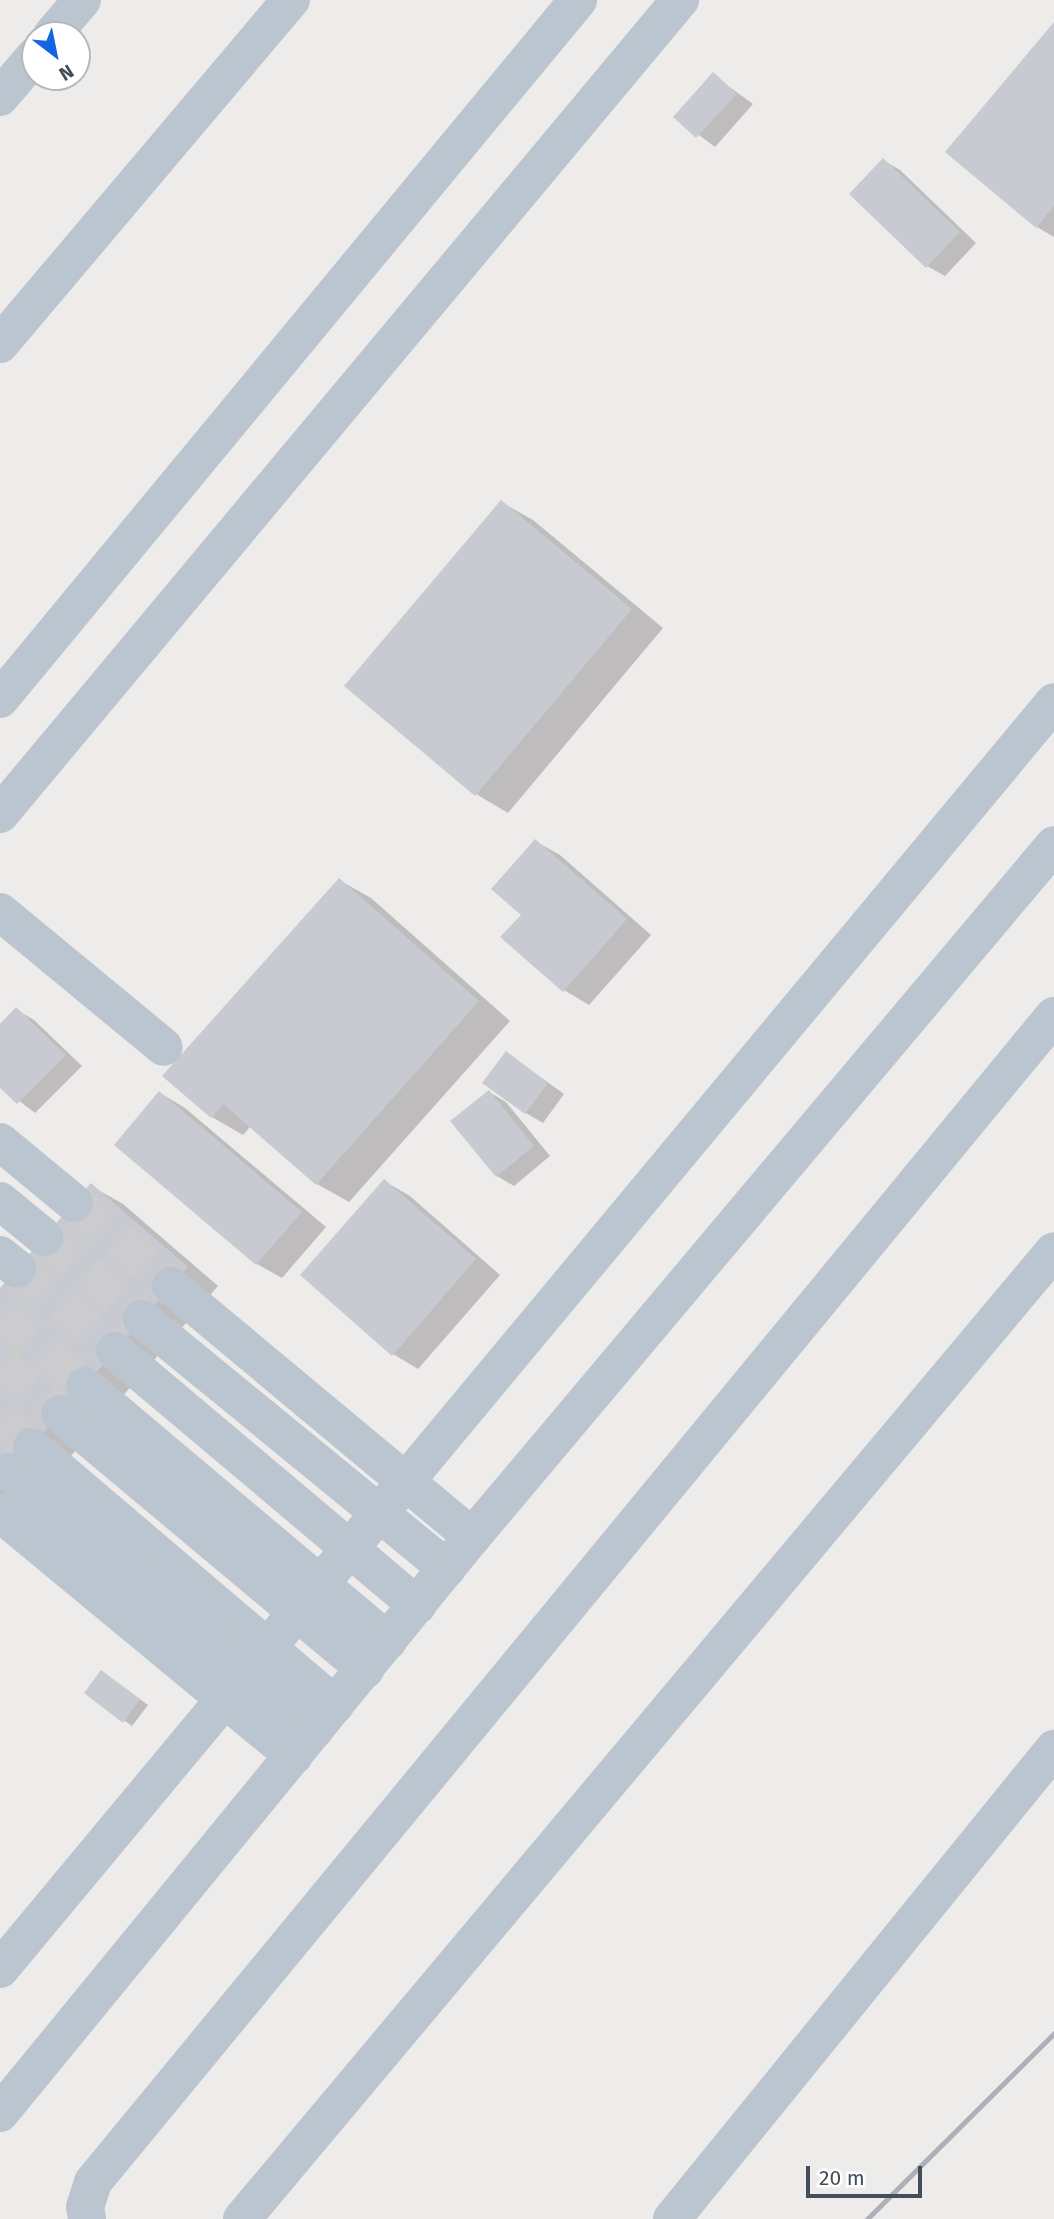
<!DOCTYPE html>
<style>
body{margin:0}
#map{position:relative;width:1054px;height:2219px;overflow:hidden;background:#eeebeb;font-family:"Fira Sans",sans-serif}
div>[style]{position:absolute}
.shadow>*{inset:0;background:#0003}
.building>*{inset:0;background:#c7cad1}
.minor-tunnel>*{height:38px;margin-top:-19px;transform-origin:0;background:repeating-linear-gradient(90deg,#ccccce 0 38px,transparent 0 57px)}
.minor>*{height:38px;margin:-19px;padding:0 19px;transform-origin:19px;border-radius:19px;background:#bbc5cf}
.rail>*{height:5px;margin:-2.5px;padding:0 2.5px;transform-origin:2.5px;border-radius:2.5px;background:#adb0b6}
span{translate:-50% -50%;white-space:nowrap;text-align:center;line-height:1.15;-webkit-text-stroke:6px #fff;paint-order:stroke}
.north{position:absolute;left:21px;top:21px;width:70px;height:70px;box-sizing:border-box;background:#fff;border:2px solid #b4b8bd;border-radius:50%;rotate:148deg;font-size:19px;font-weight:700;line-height:28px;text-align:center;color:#434e59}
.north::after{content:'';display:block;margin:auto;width:24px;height:32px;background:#1264e1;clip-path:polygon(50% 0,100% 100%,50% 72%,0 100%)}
.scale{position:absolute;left:806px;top:2166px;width:116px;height:32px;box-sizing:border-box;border:4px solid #434e59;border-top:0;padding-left:9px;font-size:21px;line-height:24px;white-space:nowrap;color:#434e59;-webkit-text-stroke:5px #fff;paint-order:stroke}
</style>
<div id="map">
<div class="shadow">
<i style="clip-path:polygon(1054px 25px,1054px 237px,1037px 227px)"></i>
<i style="clip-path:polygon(713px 75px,753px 104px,715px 147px,675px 117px)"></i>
<i style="clip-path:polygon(883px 160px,900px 170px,976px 243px,945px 276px,927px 266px)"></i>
<i style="clip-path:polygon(501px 502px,533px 520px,663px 628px,508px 813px,476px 794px)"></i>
<i style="clip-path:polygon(535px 841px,560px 855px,651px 935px,589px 1005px,564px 990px)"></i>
<i style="clip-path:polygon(339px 880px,371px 898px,510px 1021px,349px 1202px,317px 1184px,251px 1126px,243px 1135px,212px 1117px)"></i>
<i style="clip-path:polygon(17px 1010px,34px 1020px,82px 1066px,35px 1113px,0 1086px,0 1027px)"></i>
<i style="clip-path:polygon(507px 1053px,564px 1094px,543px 1123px,526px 1113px)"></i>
<i style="clip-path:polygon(489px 1092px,506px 1102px,550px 1156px,514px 1186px,497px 1176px)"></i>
<i style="clip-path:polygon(160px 1093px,185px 1108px,326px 1227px,282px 1278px,257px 1264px)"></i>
<i style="clip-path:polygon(384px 1181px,410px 1196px,500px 1275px,418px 1369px,393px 1354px)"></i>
<i style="clip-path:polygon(91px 1186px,123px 1204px,218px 1286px,6px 1531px,0 1528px,0 1291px)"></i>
<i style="clip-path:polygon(109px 1677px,148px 1705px,132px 1726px,86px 1693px)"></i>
</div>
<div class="building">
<i style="clip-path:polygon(1054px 22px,1054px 206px,1036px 228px,945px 152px)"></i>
<i style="clip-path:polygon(713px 72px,737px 94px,696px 138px,673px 117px)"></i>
<i style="clip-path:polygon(883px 158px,960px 232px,926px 268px,849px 194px)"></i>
<i style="clip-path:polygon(501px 500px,632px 609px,475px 796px,344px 686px)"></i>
<i style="clip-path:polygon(535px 839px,627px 919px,563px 992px,500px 937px,521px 915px,491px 889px)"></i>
<i style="clip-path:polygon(339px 878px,479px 1001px,316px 1185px,223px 1104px,211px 1118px,162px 1076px)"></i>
<i style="clip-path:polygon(16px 1007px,66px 1055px,17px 1104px,0 1088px,0 1024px)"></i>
<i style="clip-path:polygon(506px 1051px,548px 1083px,525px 1114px,482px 1083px)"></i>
<i style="clip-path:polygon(489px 1090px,534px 1146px,496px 1177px,450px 1121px)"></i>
<i style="clip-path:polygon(159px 1091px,302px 1212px,256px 1265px,114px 1145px)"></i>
<i style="clip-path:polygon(384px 1179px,476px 1259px,392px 1356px,300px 1275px)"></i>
<i style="clip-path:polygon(91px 1183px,188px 1267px,0 1483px,0 1288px)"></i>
<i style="clip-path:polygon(101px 1670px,140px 1699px,123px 1723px,84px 1693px)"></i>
</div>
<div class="minor-tunnel">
<i style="left:74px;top:1203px;width:128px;rotate:40.6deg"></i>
<i style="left:44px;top:1237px;width:128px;rotate:39.9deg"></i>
<i style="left:17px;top:1269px;width:128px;rotate:39.9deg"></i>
<i style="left:0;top:1316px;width:110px;rotate:39.5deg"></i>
<i style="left:0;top:1364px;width:78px;rotate:39.8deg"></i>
<i style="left:0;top:1420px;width:42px;rotate:40.2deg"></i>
</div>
<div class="minor">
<i style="left:52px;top:35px;width:46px;rotate:-49.4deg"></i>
<i style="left:0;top:97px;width:54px;rotate:-49.5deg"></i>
<i style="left:0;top:344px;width:451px;rotate:-49.8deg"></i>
<i style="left:0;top:699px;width:907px;rotate:-50.41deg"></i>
<i style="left:0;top:814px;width:1061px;rotate:-50.13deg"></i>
<i style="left:0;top:912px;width:212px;rotate:39.5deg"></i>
<i style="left:0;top:1142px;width:96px;rotate:39.5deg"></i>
<i style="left:0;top:1201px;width:57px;rotate:39.3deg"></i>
<i style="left:0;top:1255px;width:22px;rotate:39deg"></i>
<i style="left:171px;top:1286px;width:392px;rotate:39.8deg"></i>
<i style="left:142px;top:1319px;width:394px;rotate:39.3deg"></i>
<i style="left:115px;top:1351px;width:395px;rotate:40.1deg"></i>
<i style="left:85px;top:1386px;width:396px;rotate:40.1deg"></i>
<i style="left:60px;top:1414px;width:398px;rotate:39.9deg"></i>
<i style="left:32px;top:1447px;width:398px;rotate:40.4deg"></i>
<i style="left:10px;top:1472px;width:399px;rotate:40.2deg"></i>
<i style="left:0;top:1513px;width:381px;rotate:39.6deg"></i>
<i style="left:0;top:1969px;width:1648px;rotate:-50.24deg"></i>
<i style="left:0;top:2113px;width:745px;rotate:-50.67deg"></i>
<i style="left:472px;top:1537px;width:904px;rotate:-49.93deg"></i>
<i style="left:87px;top:2219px;width:12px;rotate:-99deg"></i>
<i style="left:85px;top:2207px;width:26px;rotate:-72deg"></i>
<i style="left:93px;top:2182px;width:1511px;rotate:-50.51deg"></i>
<i style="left:242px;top:2219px;width:1263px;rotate:-50.01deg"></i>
<i style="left:672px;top:2219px;width:606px;rotate:-50.9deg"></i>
</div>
<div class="rail">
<i style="left:867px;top:2219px;width:264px;rotate:-44.8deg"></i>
</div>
<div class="north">N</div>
<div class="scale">20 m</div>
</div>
